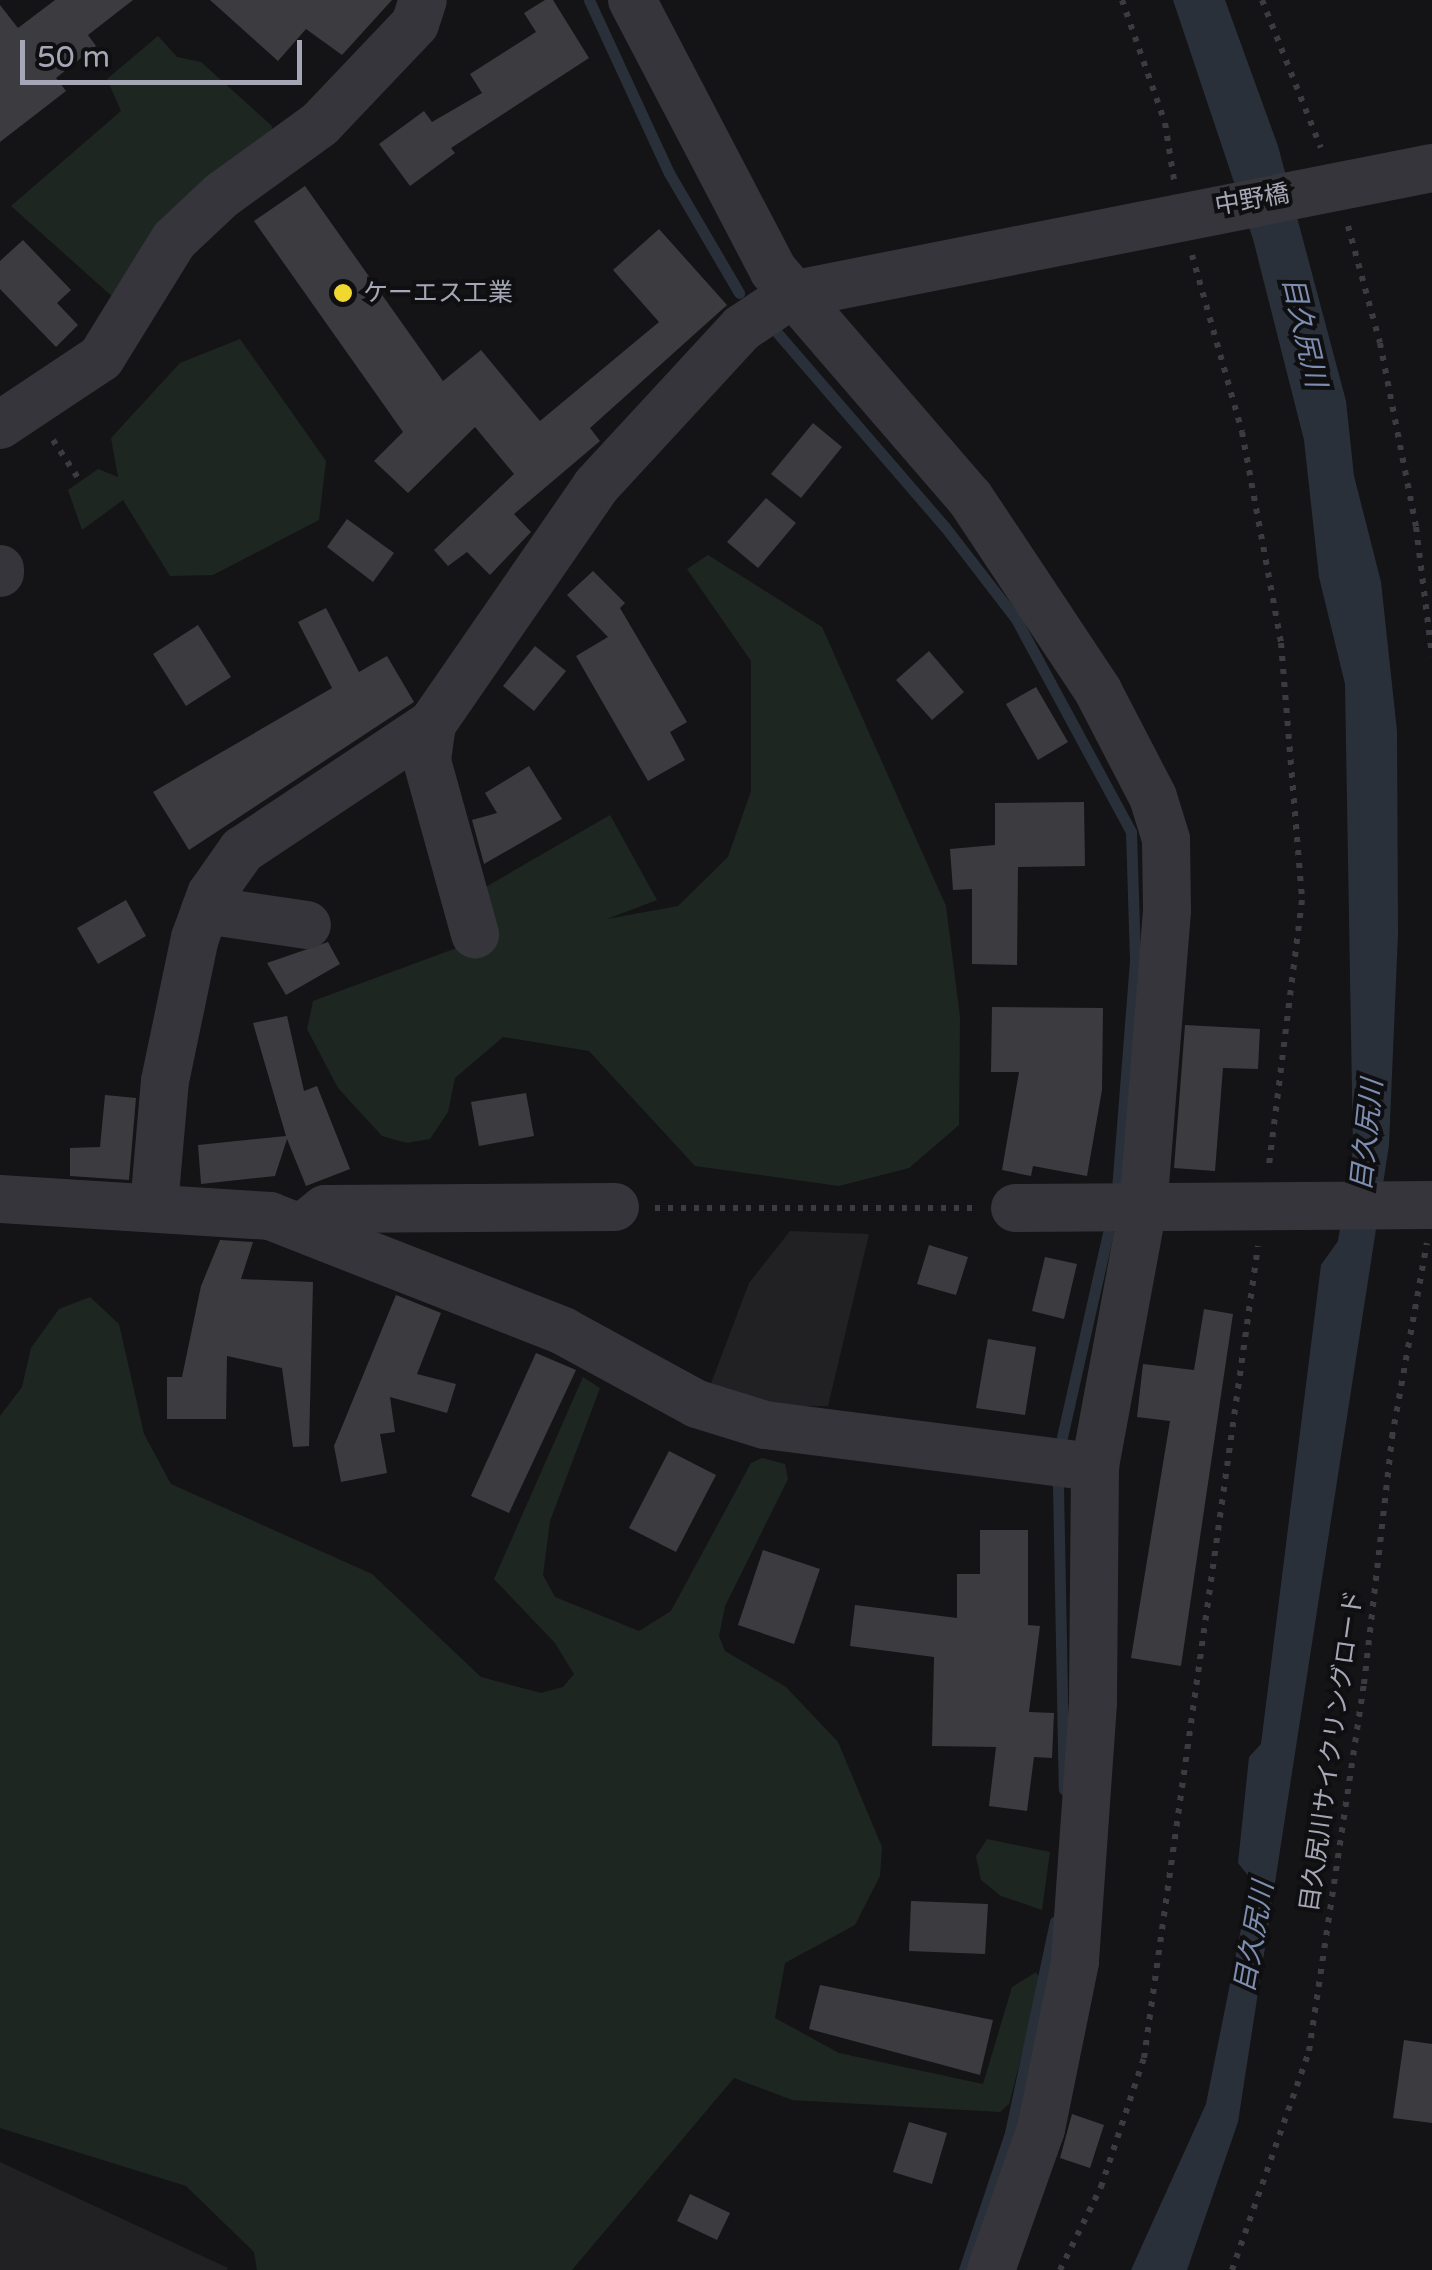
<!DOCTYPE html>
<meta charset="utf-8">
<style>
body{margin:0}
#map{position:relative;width:1432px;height:2270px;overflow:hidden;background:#141416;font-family:"Varela Round","Noto Sans JP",sans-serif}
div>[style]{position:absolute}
.built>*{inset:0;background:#212023}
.green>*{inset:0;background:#1e2621}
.water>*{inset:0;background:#2a303a}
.stream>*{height:11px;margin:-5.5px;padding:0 5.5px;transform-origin:5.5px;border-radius:5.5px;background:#2a303a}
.building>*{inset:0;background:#3c3b40}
.path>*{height:6px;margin-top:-3px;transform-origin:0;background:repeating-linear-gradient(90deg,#3b3c42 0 5px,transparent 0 13px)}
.minor>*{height:48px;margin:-24px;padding:0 24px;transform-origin:24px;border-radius:24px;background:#35353b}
.dots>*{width:28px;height:28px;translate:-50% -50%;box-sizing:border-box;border:5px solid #0f0f11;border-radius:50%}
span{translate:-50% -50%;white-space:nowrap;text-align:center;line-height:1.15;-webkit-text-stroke:8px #0f0f11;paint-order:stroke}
.street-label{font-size:25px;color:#a6a7b6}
.poi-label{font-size:25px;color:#a6a7b6}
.left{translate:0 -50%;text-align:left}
.water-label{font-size:28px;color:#7d8eb1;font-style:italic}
.scale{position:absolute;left:20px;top:40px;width:282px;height:45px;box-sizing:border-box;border:5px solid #a6a7b6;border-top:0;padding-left:12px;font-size:30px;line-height:35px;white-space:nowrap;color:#a6a7b6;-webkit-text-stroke:8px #0f0f11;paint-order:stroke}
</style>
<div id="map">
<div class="built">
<i style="clip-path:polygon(790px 1231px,869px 1234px,828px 1406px,756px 1406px,710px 1386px,749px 1283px)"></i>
<i style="clip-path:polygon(0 2162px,228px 2268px,227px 2270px,0 2270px)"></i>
</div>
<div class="green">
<i style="clip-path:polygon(158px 36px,177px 57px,201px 62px,272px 126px,274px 141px,115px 299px,11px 206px,121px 111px,107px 79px)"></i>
<i style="clip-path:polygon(240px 339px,326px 461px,319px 520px,213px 575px,170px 576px,123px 500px,82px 530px,68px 490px,98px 469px,118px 477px,111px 438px,180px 363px)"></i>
<i style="clip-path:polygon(708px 555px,822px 627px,946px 906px,960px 1017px,959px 1125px,909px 1168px,839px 1186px,695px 1166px,589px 1051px,503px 1037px,455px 1078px,448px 1112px,430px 1139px,407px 1143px,382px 1136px,338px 1088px,307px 1029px,313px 1001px,462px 946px,477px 892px,610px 815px,657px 900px,607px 919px,678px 906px,728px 857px,751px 791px,751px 661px,687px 569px)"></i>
<i style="clip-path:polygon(90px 1297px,119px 1324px,144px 1434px,171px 1484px,372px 1574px,481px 1677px,541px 1693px,563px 1687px,574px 1674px,555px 1643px,494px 1579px,583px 1377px,600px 1388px,550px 1521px,543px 1575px,555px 1597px,639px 1631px,671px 1611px,751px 1463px,762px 1458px,785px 1464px,788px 1479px,725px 1606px,719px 1636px,725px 1651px,786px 1687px,838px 1742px,882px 1847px,880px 1876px,855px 1925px,785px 1963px,775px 2018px,839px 2053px,983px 2084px,1012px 1987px,1036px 1972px,1041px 1980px,1009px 2104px,1000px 2112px,792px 2100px,734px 2078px,572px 2270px,257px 2270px,254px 2252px,186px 2186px,0 2128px,0 1416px,22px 1387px,31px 1348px,59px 1309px)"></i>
<i style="clip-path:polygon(987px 1839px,1050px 1852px,1042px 1910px,1001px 1896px,981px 1880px,976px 1856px)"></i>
</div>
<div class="water">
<i style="clip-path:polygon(1173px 0,1225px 0,1278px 146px,1346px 401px,1354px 476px,1381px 582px,1397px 731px,1398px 933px,1389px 1145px,1238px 2122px,1187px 2270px,1131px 2270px,1206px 2104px,1251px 1879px,1238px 1863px,1249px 1757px,1261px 1744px,1321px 1265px,1338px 1241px,1353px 1150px,1345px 684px,1319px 577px,1304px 440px,1253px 239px)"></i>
</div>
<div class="stream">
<i style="left:589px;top:0;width:191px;rotate:65.2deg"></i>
<i style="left:669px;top:173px;width:139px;rotate:59.7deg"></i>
<i style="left:774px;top:329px;width:262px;rotate:49.2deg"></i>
<i style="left:945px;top:527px;width:116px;rotate:52.3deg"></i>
<i style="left:1016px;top:619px;width:242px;rotate:61.6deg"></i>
<i style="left:1131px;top:832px;width:129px;rotate:88.2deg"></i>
<i style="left:1135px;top:961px;width:228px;rotate:94.5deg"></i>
<i style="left:1062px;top:1437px;width:209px;rotate:-77.3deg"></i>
<i style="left:1058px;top:1486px;width:303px;rotate:88.9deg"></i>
<i style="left:964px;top:2270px;width:145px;rotate:-71.4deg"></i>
<i style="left:1010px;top:2133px;width:216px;rotate:-78deg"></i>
</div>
<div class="building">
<i style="clip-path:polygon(55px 0,133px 0,88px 35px,96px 46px,56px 78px,66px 91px,0 142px,0 5px,18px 28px)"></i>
<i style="clip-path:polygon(210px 0,392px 0,342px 55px,306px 29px,278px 61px)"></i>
<i style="clip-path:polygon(545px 0,553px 0,589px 58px,451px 148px,455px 153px,410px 186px,379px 144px,424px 111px,432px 122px,482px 93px,470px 74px,536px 32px,524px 13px)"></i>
<i style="clip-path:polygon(305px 186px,443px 381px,481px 350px,540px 421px,659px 322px,613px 270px,659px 229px,727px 305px,590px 428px,600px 441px,514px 514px,531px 532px,490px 575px,467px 552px,448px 566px,434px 550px,514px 474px,475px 427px,408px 493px,374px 461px,403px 432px,254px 221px)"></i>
<i style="clip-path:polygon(23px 240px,71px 290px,57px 303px,78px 325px,56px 347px,0 289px,0 261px)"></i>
<i style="clip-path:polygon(813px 423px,842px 447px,801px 498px,771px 474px)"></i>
<i style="clip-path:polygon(766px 498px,796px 523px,758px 568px,727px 542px)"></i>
<i style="clip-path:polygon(347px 519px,394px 553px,373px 582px,327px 547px)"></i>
<i style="clip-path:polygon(593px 571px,625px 603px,620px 608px,687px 722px,670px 732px,685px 760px,648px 781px,576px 656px,608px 637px,567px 595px)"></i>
<i style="clip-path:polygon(326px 608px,359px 672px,387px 656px,414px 702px,189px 850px,153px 792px,332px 688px,298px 622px)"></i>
<i style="clip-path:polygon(198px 625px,231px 677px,186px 706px,153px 654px)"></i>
<i style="clip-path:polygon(535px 646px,566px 671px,534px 711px,503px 686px)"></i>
<i style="clip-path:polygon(929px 651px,964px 692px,932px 720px,896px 680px)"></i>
<i style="clip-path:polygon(1036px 687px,1068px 742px,1038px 760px,1006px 704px)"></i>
<i style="clip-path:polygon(529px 766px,562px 819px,484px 864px,472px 820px,497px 813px,485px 793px)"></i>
<i style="clip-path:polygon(1084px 802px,1085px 866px,1018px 867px,1017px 965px,972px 964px,972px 889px,953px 890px,950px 849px,995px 845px,995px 803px)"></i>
<i style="clip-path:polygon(126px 900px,146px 936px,98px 964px,77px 928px)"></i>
<i style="clip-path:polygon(328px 942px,340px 964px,286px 995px,267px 963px)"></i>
<i style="clip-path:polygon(992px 1007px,1103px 1008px,1102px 1090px,1087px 1176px,1033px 1166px,1031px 1176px,1002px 1170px,1019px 1072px,991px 1072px)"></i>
<i style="clip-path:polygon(287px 1016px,304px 1091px,317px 1086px,350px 1169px,306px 1186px,287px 1139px,275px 1176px,201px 1184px,198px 1145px,286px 1136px,253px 1023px)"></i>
<i style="clip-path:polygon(1185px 1025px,1260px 1029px,1258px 1069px,1223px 1068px,1215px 1171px,1174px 1168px)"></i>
<i style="clip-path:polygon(526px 1093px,534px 1136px,479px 1146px,471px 1102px)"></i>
<i style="clip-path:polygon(105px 1095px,136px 1098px,129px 1180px,70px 1176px,70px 1148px,100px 1147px)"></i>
<i style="clip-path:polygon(220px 1240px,253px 1242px,241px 1279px,313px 1282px,309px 1446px,293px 1447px,282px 1368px,227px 1356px,226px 1419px,167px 1419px,167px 1377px,182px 1377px,201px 1286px)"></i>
<i style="clip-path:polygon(929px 1245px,968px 1257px,956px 1295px,917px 1284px)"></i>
<i style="clip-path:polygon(1045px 1257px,1077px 1264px,1064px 1319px,1032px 1311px)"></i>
<i style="clip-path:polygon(396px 1295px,441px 1313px,417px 1374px,456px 1384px,447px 1413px,390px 1397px,395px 1432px,380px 1434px,387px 1473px,341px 1482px,334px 1446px)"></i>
<i style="clip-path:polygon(1204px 1309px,1233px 1314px,1181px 1666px,1131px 1658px,1170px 1421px,1137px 1417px,1143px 1364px,1194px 1370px)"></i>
<i style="clip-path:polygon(988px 1339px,1036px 1347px,1025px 1415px,976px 1408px)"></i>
<i style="clip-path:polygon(536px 1353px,576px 1370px,509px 1513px,471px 1496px)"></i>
<i style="clip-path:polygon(669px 1451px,716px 1475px,676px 1552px,629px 1528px)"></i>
<i style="clip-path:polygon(980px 1530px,1028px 1530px,1028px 1625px,1040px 1626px,1029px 1712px,1054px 1713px,1052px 1758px,1034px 1757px,1027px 1811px,989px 1806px,996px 1747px,932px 1746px,934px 1657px,850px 1646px,855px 1605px,957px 1618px,957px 1574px,980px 1574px)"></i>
<i style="clip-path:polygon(763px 1550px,820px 1569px,794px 1644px,738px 1625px)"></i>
<i style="clip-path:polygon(911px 1901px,988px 1904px,985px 1954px,909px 1951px)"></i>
<i style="clip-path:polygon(820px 1985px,993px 2020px,980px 2075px,809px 2029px)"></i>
<i style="clip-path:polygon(1404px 2040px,1432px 2044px,1432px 2123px,1393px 2118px)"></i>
<i style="clip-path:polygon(1072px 2114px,1104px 2125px,1090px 2168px,1060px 2158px)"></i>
<i style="clip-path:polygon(909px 2122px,947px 2133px,932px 2184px,893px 2172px)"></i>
<i style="clip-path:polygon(690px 2194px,730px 2213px,717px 2240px,677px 2221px)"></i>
</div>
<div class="path">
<i style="left:1122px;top:0;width:130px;rotate:70.7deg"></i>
<i style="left:1165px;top:123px;width:58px;rotate:81deg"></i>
<i style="left:1262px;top:0;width:159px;rotate:68.3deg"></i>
<i style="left:1348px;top:226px;width:121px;rotate:74.7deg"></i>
<i style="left:1380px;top:343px;width:187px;rotate:78.9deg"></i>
<i style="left:1416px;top:527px;width:130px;rotate:82.9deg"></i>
<i style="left:1192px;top:255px;width:184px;rotate:74.2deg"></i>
<i style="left:1242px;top:432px;width:215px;rotate:79.5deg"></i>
<i style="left:1281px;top:643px;width:258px;rotate:85.3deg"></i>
<i style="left:1302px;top:900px;width:266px;rotate:97.1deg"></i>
<i style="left:53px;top:440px;width:49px;rotate:56.6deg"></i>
<i style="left:655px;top:1208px;width:322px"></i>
<i style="left:1060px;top:2270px;width:93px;rotate:-63.7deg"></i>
<i style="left:1101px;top:2187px;width:136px;rotate:-71.6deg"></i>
<i style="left:1144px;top:2058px;width:820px;rotate:-82.01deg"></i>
<i style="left:1232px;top:2270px;width:232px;rotate:-70.6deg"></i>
<i style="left:1309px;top:2051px;width:371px;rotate:-81.5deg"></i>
<i style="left:1364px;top:1684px;width:249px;rotate:-83.5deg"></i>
<i style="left:1392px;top:1437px;width:197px;rotate:-79.8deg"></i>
</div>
<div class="minor">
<i style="left:632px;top:0;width:305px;rotate:62.4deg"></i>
<i style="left:773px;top:270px;width:301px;rotate:49.2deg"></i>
<i style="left:970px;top:498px;width:232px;rotate:56.4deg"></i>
<i style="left:1098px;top:691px;width:119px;rotate:62.6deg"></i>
<i style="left:1153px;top:797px;width:44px;rotate:72.8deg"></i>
<i style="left:1166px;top:839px;width:72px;rotate:89.2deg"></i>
<i style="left:1167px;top:911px;width:297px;rotate:94.6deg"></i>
<i style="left:1143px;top:1207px;width:264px;rotate:100.5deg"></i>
<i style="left:1095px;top:1467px;width:236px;rotate:90.5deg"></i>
<i style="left:1093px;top:1703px;width:260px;rotate:94deg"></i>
<i style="left:1075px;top:1962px;width:170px;rotate:101.5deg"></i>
<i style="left:1041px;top:2129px;width:150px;rotate:109.5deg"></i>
<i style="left:0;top:425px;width:121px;rotate:-33.6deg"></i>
<i style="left:101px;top:358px;width:139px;rotate:-58.3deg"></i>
<i style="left:174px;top:240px;width:66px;rotate:-43.2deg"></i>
<i style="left:222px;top:195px;width:121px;rotate:-35.9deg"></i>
<i style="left:320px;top:124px;width:138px;rotate:-46.5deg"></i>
<i style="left:415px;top:24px;width:25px;rotate:-72deg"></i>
<i style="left:0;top:569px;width:4px;rotate:90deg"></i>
<i style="left:432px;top:724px;width:37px;rotate:98deg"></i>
<i style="left:427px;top:761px;width:180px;rotate:74.5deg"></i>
<i style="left:205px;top:910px;width:103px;rotate:8.4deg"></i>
<i style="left:0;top:1199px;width:271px;rotate:3.6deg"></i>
<i style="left:270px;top:1216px;width:315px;rotate:21.4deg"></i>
<i style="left:563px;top:1331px;width:153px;rotate:28.6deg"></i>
<i style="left:697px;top:1404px;width:71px;rotate:17.2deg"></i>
<i style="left:765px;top:1425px;width:333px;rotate:7.3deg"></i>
<i style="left:154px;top:1206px;width:125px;rotate:-85deg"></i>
<i style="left:165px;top:1081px;width:146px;rotate:-78.2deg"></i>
<i style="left:195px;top:938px;width:47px;rotate:-70deg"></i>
<i style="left:211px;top:894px;width:54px;rotate:-54.8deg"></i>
<i style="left:242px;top:850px;width:228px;rotate:-33.6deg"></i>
<i style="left:432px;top:724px;width:289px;rotate:-55.4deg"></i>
<i style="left:596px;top:486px;width:215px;rotate:-47.3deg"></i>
<i style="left:742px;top:328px;width:59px;rotate:-34deg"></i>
<i style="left:791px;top:295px;width:653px;rotate:-11.21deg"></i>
<i style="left:1015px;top:1208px;width:417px;rotate:-0.4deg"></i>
<i style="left:304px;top:1226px;width:27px;rotate:-39deg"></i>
<i style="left:325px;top:1209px;width:290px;rotate:-0.4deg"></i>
</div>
<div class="dots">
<i style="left:343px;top:293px;background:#f1d831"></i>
</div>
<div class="street-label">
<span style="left:1252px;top:200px;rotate:-10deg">中野橋</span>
<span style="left:1332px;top:1751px;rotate:-82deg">目久尻川サイクリングロード</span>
</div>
<div class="poi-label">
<span class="left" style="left:363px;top:293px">ケーエス工業</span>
</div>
<div class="water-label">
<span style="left:1304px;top:332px;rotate:77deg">目久尻川</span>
<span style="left:1367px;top:1135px;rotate:-84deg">目久尻川</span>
<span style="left:1254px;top:1937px;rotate:-80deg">目久尻川</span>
</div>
<div class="scale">50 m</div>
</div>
